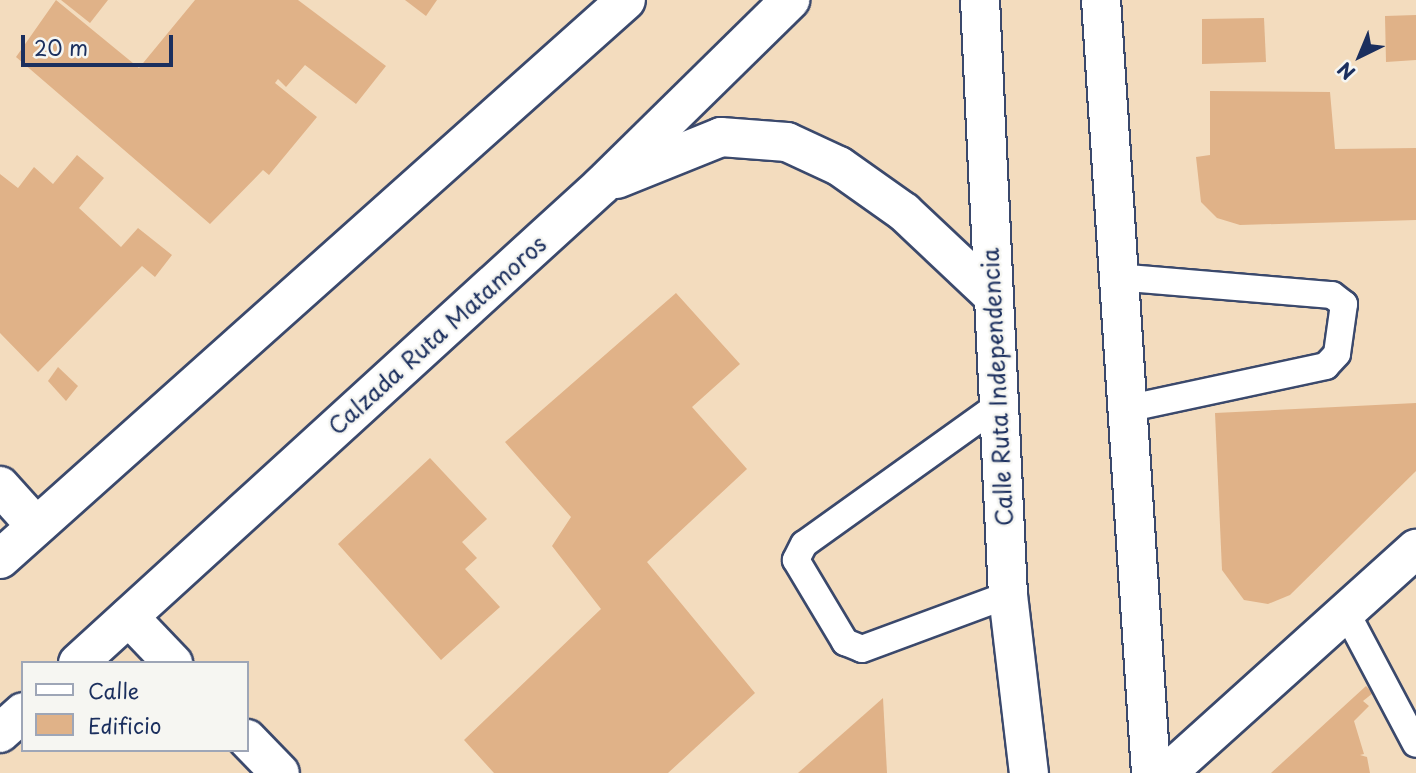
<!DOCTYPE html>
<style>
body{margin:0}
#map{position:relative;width:1416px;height:773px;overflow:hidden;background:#f3dcbe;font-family:"Playpen Sans",sans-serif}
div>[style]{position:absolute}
.building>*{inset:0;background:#e0b288}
.roads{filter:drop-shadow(2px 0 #3b496c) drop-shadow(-2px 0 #3b496c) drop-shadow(0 2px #3b496c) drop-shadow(0 -2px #3b496c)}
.service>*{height:26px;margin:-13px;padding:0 13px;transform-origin:13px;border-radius:13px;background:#fff}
.minor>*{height:38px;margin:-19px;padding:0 19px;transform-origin:19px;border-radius:19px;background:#fff}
.primary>*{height:38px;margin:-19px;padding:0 19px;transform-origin:19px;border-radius:19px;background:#fff}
span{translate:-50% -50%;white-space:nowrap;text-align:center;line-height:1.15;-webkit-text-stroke:5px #f6f6f2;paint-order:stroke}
.street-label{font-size:23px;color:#1b2f5e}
.legend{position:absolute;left:21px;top:661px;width:228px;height:91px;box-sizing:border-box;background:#f6f6f2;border:2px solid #9ea6b7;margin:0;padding:9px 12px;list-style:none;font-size:21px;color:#1b2f5e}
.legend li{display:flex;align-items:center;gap:14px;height:35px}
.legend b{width:35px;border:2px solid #9ea6b7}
.north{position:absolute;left:1325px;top:21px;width:70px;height:70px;-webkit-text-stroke:5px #f6f6f2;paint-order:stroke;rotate:223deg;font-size:19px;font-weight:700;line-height:28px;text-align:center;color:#1b2f5e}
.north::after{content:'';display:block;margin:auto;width:24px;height:32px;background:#1b2f5e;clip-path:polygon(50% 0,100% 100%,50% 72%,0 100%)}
.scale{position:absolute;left:21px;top:35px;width:152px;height:32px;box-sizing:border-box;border:4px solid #1b2f5e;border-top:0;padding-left:9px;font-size:21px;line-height:24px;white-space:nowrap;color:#1b2f5e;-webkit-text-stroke:5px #f6f6f2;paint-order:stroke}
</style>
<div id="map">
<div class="building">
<i style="clip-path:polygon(56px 0,139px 68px,195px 0,298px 0,386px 66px,356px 104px,305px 65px,286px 87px,278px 79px,275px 83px,317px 117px,269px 175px,263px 170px,210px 224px,16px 57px)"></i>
<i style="clip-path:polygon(61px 0,108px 0,90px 23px)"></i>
<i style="clip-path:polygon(405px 0,437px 0,426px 16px)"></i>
<i style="clip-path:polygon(1416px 15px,1416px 60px,1386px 62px,1385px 16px)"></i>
<i style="clip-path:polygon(1264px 18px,1266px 62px,1202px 64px,1202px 19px)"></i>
<i style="clip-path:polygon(1210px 91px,1330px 92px,1335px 149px,1416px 148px,1416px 220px,1240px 225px,1217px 218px,1201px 202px,1196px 157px,1210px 155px)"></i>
<i style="clip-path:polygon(77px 155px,104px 178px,79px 208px,121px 247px,138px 228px,172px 255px,155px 277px,142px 266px,38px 372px,0 333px,0 174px,18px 188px,34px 167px,53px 184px)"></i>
<i style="clip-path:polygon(676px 293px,740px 364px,692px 407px,747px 469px,647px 562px,755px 693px,668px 773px,494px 773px,464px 740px,601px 609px,552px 546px,571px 517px,505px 442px)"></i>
<i style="clip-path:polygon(58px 367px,78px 386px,66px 401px,48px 381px)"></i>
<i style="clip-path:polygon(1416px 403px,1416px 471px,1290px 595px,1268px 604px,1244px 600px,1222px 570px,1215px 413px)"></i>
<i style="clip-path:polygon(430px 458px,487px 519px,462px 542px,477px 558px,465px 569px,500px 607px,441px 660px,338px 544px)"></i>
<i style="clip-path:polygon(1366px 686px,1373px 693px,1363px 701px,1369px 706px,1354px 721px,1364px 754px,1360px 755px,1367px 757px,1370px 773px,1271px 773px)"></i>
<i style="clip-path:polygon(883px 698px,887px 773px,798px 773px)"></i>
</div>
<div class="roads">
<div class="service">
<i style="left:1116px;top:277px;width:217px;rotate:4.8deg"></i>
<i style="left:1332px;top:295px;width:15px;rotate:37deg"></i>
<i style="left:1344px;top:304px;width:50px;rotate:98deg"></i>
<i style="left:1337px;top:354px;width:16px;rotate:133deg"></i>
<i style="left:1326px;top:366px;width:205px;rotate:167.9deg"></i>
<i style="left:997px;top:406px;width:237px;rotate:144.4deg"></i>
<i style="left:804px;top:544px;width:18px;rotate:117deg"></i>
<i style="left:796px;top:560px;width:96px;rotate:59.1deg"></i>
<i style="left:845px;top:642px;width:18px;rotate:22deg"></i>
<i style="left:862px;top:649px;width:156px;rotate:-20.3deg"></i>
<i style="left:1346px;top:612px;width:149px;rotate:62.1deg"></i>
</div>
<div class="minor">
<i style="left:0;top:486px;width:54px;rotate:48deg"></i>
<i style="left:129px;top:617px;width:64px;rotate:46.3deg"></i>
<i style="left:247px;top:739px;width:47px;rotate:45.9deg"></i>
<i style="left:1167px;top:773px;width:335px;rotate:-42deg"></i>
</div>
<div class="primary">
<i style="left:980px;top:0;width:596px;rotate:87.31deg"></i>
<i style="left:1008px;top:595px;width:179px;rotate:83.3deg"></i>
<i style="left:1101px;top:0;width:775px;rotate:86.3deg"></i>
<i style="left:617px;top:179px;width:112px;rotate:-22deg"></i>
<i style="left:721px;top:137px;width:66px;rotate:4.3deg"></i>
<i style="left:787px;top:142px;width:57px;rotate:24.8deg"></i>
<i style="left:839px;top:166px;width:80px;rotate:35.3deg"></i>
<i style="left:904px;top:212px;width:120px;rotate:43.3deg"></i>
<i style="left:0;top:559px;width:839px;rotate:-41.76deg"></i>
<i style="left:78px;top:663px;width:709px;rotate:-42.37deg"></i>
<i style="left:602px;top:185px;width:264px;rotate:-44.5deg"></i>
<i style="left:0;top:733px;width:31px;rotate:-42deg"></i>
</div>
</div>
<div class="street-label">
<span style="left:437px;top:335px;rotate:-42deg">Calzada Ruta Matamoros</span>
<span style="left:997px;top:387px;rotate:-93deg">Calle Ruta Independencia</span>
</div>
<ul class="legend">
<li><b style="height:9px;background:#fff"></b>Calle</li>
<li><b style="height:19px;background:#e0b288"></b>Edificio</li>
</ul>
<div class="north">N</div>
<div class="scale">20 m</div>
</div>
